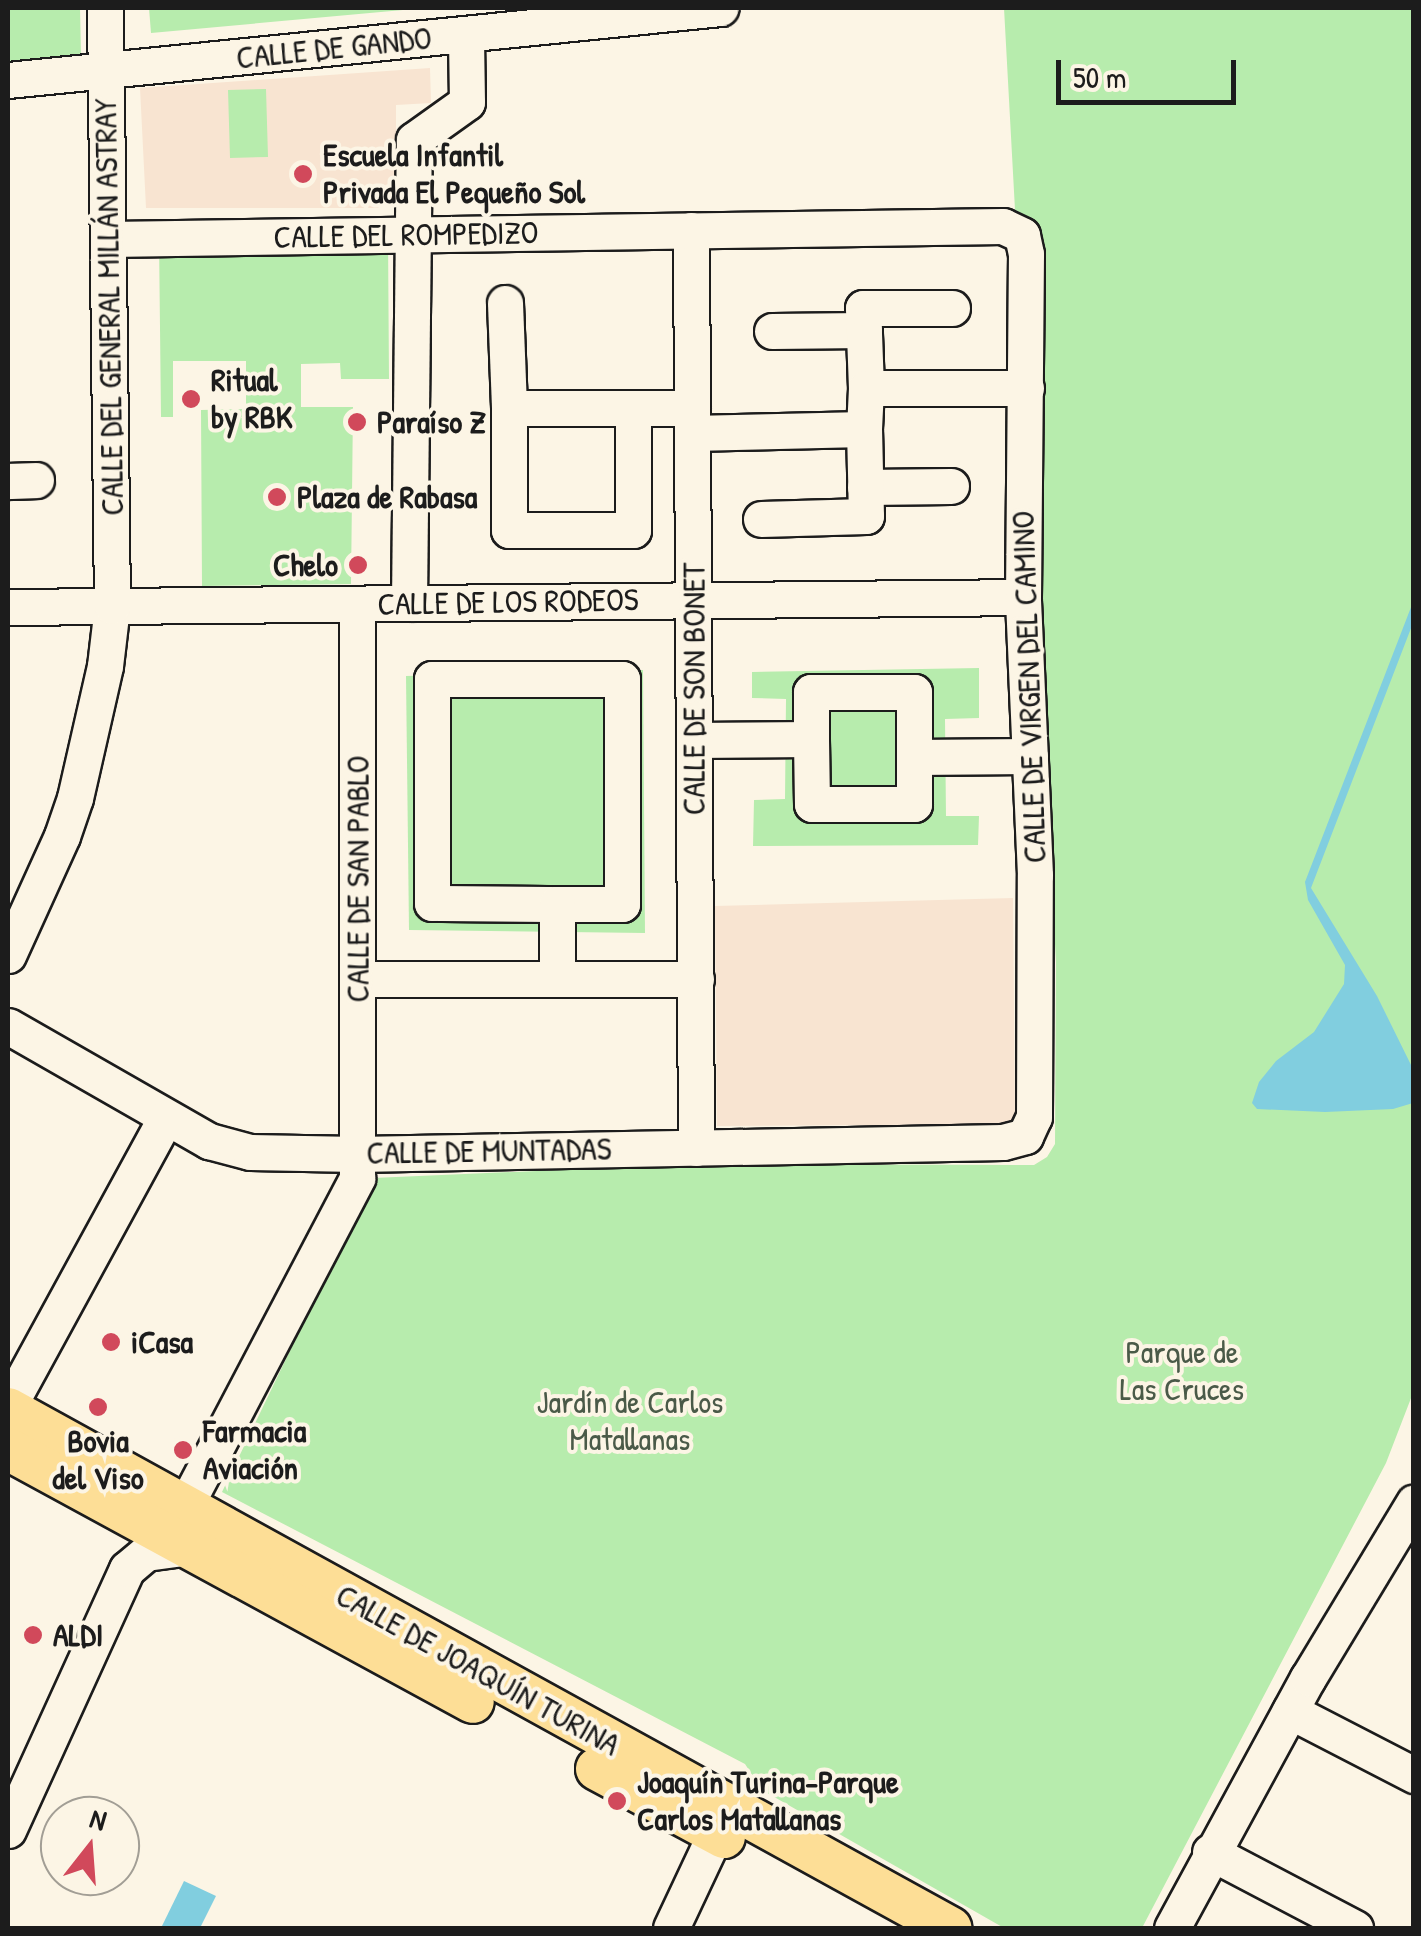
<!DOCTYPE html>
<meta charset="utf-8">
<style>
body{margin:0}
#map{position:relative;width:1421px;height:1936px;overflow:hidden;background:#fcf5e5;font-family:"Patrick Hand",sans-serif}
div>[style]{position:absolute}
.built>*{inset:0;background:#f8e4d1}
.green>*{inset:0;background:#b7ecad}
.water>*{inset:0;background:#81cedf}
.roads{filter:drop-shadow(2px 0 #1c1c1c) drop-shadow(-2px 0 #1c1c1c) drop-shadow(0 2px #1c1c1c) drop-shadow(0 -2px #1c1c1c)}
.minor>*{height:35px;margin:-17.5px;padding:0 17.5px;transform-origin:17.5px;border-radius:17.5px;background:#fcf5e5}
.major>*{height:42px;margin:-21px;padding:0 21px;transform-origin:21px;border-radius:21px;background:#fdde96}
.dots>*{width:28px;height:28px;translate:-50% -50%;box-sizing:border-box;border:5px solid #fcf5e5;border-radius:50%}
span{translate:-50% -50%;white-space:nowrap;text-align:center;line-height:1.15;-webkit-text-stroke:8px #fcf5e5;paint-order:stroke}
.street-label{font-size:32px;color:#1c1c1c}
.poi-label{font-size:32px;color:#1c1c1c;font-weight:700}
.left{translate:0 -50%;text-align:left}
.right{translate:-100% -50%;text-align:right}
.park-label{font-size:32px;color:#4a5a48}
.frame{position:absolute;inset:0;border:10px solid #1c1c1c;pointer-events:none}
.north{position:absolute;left:40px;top:1796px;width:100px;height:100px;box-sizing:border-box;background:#fcf5e5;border:2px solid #a29e95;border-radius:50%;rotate:17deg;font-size:28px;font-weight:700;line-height:40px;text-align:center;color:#1c1c1c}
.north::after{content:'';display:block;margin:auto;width:35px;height:45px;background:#d1495b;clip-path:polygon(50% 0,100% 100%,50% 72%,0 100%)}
.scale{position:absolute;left:1056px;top:60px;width:180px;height:45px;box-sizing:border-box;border:5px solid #1c1c1c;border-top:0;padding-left:12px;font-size:30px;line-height:35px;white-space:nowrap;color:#1c1c1c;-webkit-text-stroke:8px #fcf5e5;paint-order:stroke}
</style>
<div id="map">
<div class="built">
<i style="clip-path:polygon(430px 68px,431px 103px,396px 105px,396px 191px,378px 208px,146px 208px,140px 88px)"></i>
<i style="clip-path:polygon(1013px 898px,1015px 1124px,717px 1126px,715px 906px)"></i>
</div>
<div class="green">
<i style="clip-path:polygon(8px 8px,80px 8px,81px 56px,8px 63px)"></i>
<i style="clip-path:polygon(149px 8px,425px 8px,151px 33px)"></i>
<i style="clip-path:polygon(1004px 8px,1413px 8px,1413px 1393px,1386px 1463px,1142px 1928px,1004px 1928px,762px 1790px,745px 1764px,222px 1492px,373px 1178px,699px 1164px,1034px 1165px,1047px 1157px,1055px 1144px,1056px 962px)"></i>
<i style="clip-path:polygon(266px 89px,268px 157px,230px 158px,228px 90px)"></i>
<i style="clip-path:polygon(388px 235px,389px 379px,341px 379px,340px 363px,301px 364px,301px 407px,353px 407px,351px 584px,202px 586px,201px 410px,246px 409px,246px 361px,173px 361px,173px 417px,161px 417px,159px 239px)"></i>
<i style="clip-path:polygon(979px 668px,979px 718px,945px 719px,946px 816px,979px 816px,978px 845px,753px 846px,754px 800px,785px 799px,786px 699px,752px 698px,752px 672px)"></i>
<i style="clip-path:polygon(643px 670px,645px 933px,409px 930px,406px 676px)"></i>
</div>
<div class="water">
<i style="clip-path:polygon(1413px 602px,1413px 623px,1311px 888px,1377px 996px,1413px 1069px,1413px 1103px,1393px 1109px,1325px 1112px,1257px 1109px,1252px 1103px,1259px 1082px,1276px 1061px,1314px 1032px,1344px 984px,1345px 965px,1308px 900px,1305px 882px)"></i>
<i style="clip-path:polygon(184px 1881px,216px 1896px,200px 1928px,161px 1928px)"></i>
</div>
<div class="roads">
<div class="minor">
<i style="left:8px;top:80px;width:716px;rotate:-5.77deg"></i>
<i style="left:691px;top:230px;width:918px;rotate:89.69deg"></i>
<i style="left:505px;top:303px;width:105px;rotate:87.8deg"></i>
<i style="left:772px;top:331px;width:92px;rotate:-0.6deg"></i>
<i style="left:866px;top:388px;width:80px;rotate:-92.1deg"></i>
<i style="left:863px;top:308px;width:89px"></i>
<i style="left:633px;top:408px;width:122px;rotate:90deg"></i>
<i style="left:633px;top:530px;width:124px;rotate:180deg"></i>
<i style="left:509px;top:530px;width:122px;rotate:-90deg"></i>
<i style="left:509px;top:408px;width:183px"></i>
<i style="left:692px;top:433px;width:172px;rotate:-1.3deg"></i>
<i style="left:864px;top:429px;width:41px;rotate:-87.2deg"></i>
<i style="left:866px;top:388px;width:160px"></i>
<i style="left:8px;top:481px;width:28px;rotate:-2deg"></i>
<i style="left:865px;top:487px;width:86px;rotate:-0.7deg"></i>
<i style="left:761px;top:519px;width:105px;rotate:-1.6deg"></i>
<i style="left:866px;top:516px;width:87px;rotate:-91.3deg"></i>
<i style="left:409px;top:603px;width:463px;rotate:-89.4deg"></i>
<i style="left:414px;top:140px;width:65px;rotate:-35.6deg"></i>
<i style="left:467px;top:102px;width:67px;rotate:-90.9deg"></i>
<i style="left:8px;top:607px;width:1015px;rotate:-0.56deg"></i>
<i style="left:694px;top:740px;width:117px;rotate:-0.5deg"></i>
<i style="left:811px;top:739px;width:47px;rotate:-90deg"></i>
<i style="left:811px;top:692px;width:103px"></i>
<i style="left:914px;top:692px;width:112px;rotate:90deg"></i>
<i style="left:914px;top:804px;width:102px;rotate:180deg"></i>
<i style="left:812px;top:804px;width:65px;rotate:-90.9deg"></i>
<i style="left:914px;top:757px;width:116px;rotate:-0.5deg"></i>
<i style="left:557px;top:904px;width:125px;rotate:-179.5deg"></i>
<i style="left:432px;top:903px;width:224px;rotate:-90deg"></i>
<i style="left:432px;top:679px;width:190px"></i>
<i style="left:622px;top:679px;width:225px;rotate:90deg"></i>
<i style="left:622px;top:904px;width:65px;rotate:180deg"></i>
<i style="left:557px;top:904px;width:75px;rotate:90deg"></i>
<i style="left:8px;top:955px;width:131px;rotate:-65.6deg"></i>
<i style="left:62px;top:836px;width:40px;rotate:-71.1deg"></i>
<i style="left:75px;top:798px;width:135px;rotate:-77.2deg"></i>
<i style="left:105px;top:666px;width:60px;rotate:-83.3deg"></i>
<i style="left:112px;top:606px;width:598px;rotate:-90.67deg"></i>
<i style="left:359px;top:979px;width:337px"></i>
<i style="left:8px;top:1026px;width:232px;rotate:29.8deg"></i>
<i style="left:209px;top:1141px;width:42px;rotate:15deg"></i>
<i style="left:250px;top:1152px;width:107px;rotate:1.1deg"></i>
<i style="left:357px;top:1154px;width:646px;rotate:-1.06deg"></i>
<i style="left:1003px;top:1142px;width:23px;rotate:-15deg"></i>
<i style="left:1025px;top:1136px;width:21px;rotate:-65deg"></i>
<i style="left:1034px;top:1117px;width:242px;rotate:-89.8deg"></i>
<i style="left:1035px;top:875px;width:278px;rotate:-92.5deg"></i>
<i style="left:1023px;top:597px;width:343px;rotate:-89.5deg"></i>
<i style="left:1026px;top:254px;width:19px;rotate:-102deg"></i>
<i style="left:1022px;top:235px;width:21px;rotate:-155deg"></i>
<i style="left:1003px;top:226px;width:895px;rotate:179.17deg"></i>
<i style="left:8px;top:1407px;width:330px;rotate:-61.4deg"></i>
<i style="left:184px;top:1508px;width:373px;rotate:-62.3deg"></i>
<i style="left:357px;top:1178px;width:574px;rotate:-90deg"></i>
<i style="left:1290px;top:1711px;width:140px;rotate:27.3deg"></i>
<i style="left:8px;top:1830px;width:287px;rotate:-65.5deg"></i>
<i style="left:127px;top:1569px;width:25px;rotate:-40deg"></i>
<i style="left:146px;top:1553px;width:43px;rotate:-7.9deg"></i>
<i style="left:1210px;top:1852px;width:164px;rotate:27.7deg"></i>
<i style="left:671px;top:1928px;width:132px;rotate:-64.8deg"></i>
<i style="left:1172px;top:1928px;width:285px;rotate:-61.5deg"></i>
<i style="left:1308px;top:1678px;width:205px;rotate:-58.9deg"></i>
</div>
<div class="major">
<i style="left:8px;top:1409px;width:1076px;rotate:28.85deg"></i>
<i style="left:8px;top:1449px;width:529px;rotate:28.55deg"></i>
<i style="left:597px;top:1769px;width:144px;rotate:28.2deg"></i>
</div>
</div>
<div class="dots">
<i style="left:303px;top:174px;background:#d1495b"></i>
<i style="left:191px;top:399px;background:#d1495b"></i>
<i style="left:357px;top:422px;background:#d1495b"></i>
<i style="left:277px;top:497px;background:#d1495b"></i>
<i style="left:358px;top:565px;background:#d1495b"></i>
<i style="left:111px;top:1342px;background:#d1495b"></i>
<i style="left:98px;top:1407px;background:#d1495b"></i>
<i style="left:183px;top:1450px;background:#d1495b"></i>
<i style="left:33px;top:1635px;background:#d1495b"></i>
<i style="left:617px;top:1801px;background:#d1495b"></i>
</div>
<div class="street-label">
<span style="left:334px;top:48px;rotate:-6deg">CALLE DE GANDO</span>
<span style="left:406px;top:235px;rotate:-1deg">CALLE DEL ROMPEDIZO</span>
<span style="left:109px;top:307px;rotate:-91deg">CALLE DEL GENERAL MILLÁN ASTRAY</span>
<span style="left:508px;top:602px;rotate:-1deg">CALLE DE LOS RODEOS</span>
<span style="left:1029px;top:687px;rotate:-92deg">CALLE DE VIRGEN DEL CAMINO</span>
<span style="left:694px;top:689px;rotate:-90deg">CALLE DE SON BONET</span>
<span style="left:358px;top:879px;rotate:-90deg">CALLE DE SAN PABLO</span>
<span style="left:489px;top:1151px;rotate:-1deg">CALLE DE MUNTADAS</span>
<span style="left:478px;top:1670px;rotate:29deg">CALLE DE JOAQUÍN TURINA</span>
</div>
<div class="poi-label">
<span class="left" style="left:323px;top:174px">Escuela Infantil<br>Privada El Pequeño Sol</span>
<span class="left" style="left:211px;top:399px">Ritual<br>by RBK</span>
<span class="left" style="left:377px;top:422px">Paraíso Z</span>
<span class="left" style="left:297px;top:497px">Plaza de Rabasa</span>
<span class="right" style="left:338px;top:565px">Chelo</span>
<span class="left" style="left:131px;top:1342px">iCasa</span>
<span class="left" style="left:203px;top:1450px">Farmacia<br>Aviación</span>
<span style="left:98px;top:1460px">Bovia<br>del Viso</span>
<span class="left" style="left:53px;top:1635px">ALDI</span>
<span class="left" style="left:637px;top:1801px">Joaquín Turina-Parque<br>Carlos Matallanas</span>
</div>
<div class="park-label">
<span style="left:1182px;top:1371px">Parque de<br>Las Cruces</span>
<span style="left:630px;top:1421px">Jardín de Carlos<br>Matallanas</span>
</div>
<div class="frame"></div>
<div class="north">N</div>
<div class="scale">50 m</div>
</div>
